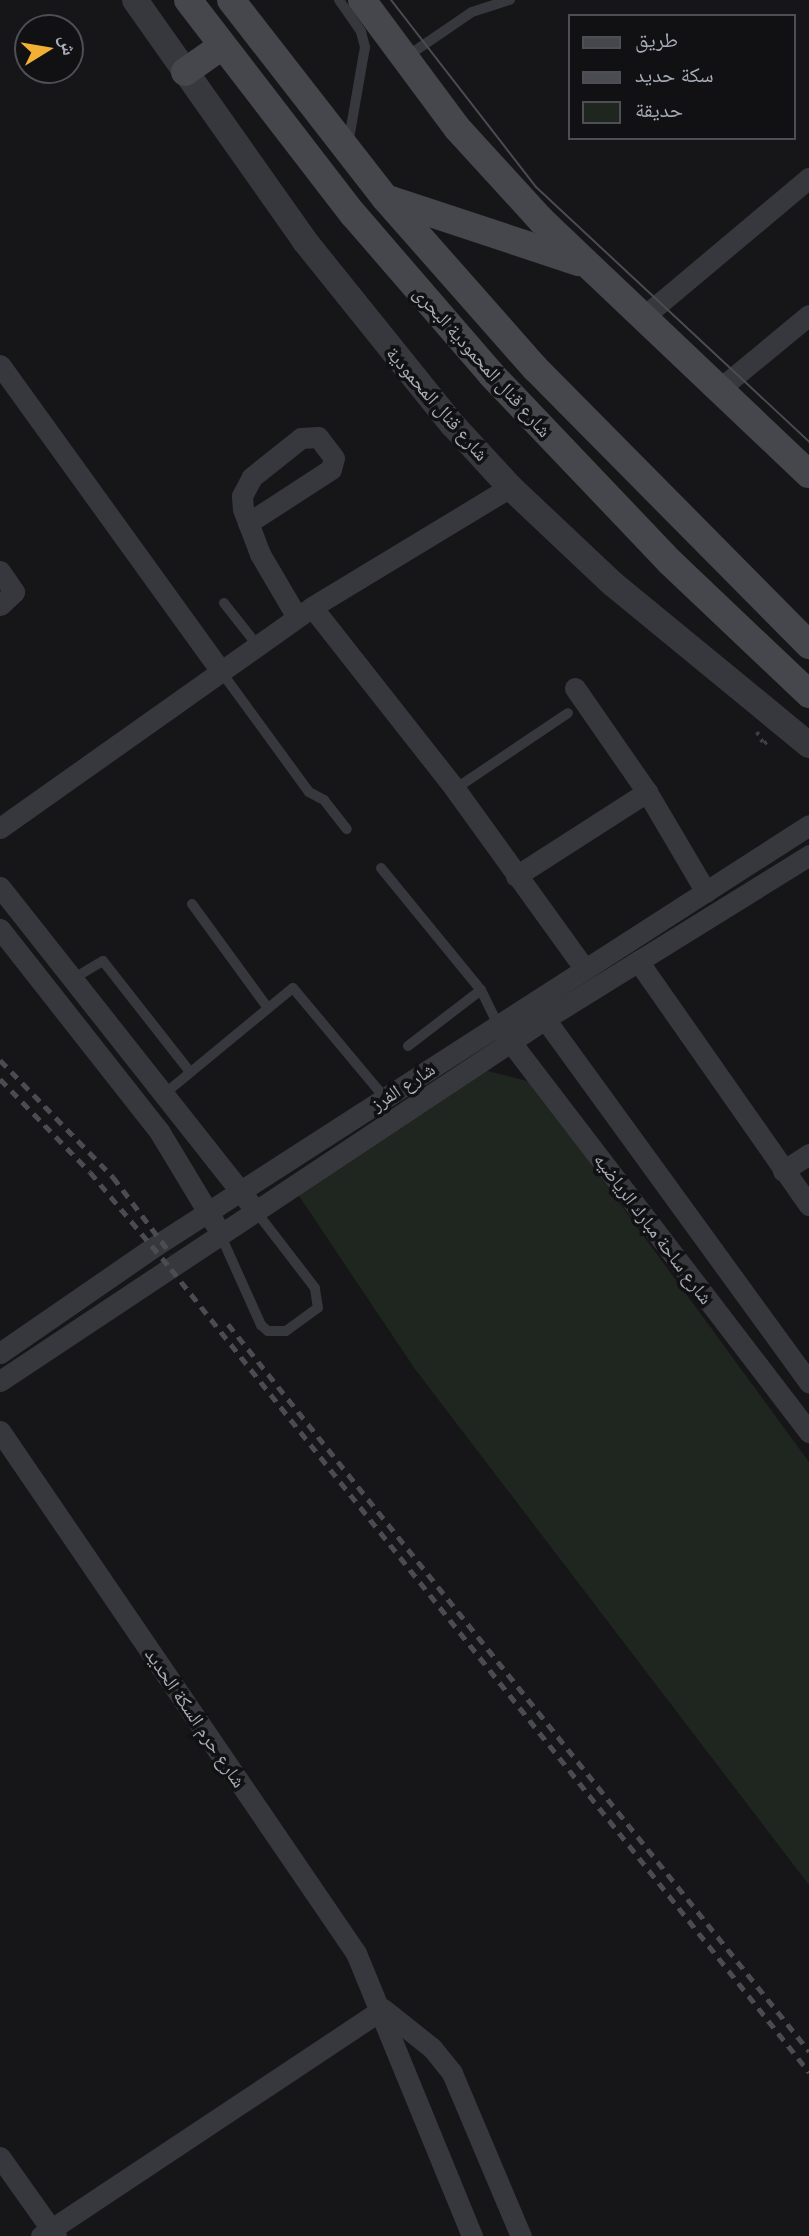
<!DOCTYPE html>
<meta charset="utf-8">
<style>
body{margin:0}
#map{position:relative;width:809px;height:2236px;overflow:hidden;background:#161618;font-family:Roboto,"Noto Naskh Arabic",sans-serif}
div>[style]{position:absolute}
.green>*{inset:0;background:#1e261f}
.path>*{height:3.5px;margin-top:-1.75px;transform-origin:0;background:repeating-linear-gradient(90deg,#3d3f44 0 3.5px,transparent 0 8.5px)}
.service>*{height:10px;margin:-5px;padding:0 5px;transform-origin:5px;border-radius:5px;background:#37383d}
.minor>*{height:21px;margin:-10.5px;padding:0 10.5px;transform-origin:10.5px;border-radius:10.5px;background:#37383d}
.tertiary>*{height:26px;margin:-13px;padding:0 13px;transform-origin:13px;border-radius:13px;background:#37383d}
.secondary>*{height:28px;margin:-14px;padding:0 14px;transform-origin:14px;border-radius:14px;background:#45474d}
.tram>*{height:2px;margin:-1px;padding:0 1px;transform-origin:1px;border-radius:1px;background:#4a4c52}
.rail>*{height:5px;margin-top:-2.5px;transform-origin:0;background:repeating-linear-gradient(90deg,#4a4c52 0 9px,transparent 0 16px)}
span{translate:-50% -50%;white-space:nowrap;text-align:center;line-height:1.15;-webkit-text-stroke:7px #111113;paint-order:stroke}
.street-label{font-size:19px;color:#a8adb8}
.legend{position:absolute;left:568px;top:14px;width:228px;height:126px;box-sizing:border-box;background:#111113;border:2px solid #4d4f55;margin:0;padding:9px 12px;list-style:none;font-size:21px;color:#a8adb8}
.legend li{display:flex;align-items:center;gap:14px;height:35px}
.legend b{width:35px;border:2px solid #4d4f55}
.north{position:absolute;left:14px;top:14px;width:70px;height:70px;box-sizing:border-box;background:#111113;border:2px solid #4d4f55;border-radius:50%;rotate:79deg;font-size:19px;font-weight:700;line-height:28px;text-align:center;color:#a8adb8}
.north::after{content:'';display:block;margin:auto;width:24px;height:32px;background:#f2b134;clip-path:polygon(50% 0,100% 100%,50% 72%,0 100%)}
</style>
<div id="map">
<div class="green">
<i style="clip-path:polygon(468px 1066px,531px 1082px,809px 1462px,809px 1885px,415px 1369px,293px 1187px)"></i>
</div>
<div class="path">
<i style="left:757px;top:732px;width:14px;rotate:60deg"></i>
<i style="left:764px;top:744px;width:6px;rotate:-39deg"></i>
</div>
<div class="service">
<i style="left:339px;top:0;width:39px;rotate:55deg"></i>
<i style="left:361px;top:32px;width:16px;rotate:75deg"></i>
<i style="left:365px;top:47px;width:98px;rotate:99.9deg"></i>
<i style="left:406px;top:57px;width:80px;rotate:-34.3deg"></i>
<i style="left:472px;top:12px;width:40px;rotate:-18deg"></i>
<i style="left:224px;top:603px;width:53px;rotate:51.8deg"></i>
<i style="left:220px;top:670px;width:151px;rotate:53.9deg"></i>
<i style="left:309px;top:792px;width:17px;rotate:28deg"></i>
<i style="left:324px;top:800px;width:37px;rotate:52deg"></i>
<i style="left:455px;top:789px;width:136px;rotate:-33.9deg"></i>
<i style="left:381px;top:868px;width:158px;rotate:50.7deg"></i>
<i style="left:481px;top:990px;width:39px;rotate:64deg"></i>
<i style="left:192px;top:904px;width:127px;rotate:53.9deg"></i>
<i style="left:71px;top:980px;width:37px;rotate:-31deg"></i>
<i style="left:103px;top:961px;width:141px;rotate:51.9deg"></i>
<i style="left:408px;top:1046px;width:92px;rotate:-37.5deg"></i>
<i style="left:163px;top:1095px;width:168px;rotate:-39.5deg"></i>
<i style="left:293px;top:988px;width:143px;rotate:50.1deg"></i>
<i style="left:221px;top:1236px;width:98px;rotate:65.8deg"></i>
<i style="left:261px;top:1325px;width:9px;rotate:41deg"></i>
<i style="left:268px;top:1331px;width:18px"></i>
<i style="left:286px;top:1331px;width:39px;rotate:-36deg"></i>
<i style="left:318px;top:1308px;width:20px;rotate:-99deg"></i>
<i style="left:315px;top:1288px;width:98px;rotate:-127.6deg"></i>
</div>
<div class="minor">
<i style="left:642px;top:318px;width:218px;rotate:-40deg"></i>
<i style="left:0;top:365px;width:376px;rotate:54.2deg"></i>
<i style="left:718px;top:390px;width:118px;rotate:-39.5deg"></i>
<i style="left:248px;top:523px;width:99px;rotate:-33deg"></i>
<i style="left:331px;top:469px;width:11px;rotate:-75deg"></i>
<i style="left:334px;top:458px;width:26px;rotate:-127deg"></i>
<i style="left:318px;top:437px;width:17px;rotate:177deg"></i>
<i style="left:301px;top:438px;width:63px;rotate:141.5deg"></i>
<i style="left:252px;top:477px;width:21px;rotate:118deg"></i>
<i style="left:242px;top:496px;width:13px;rotate:86deg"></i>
<i style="left:243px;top:509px;width:48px;rotate:69.3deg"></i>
<i style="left:260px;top:554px;width:73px;rotate:59.6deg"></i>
<i style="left:0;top:571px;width:25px;rotate:56deg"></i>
<i style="left:14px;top:592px;width:19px;rotate:137deg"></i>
<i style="left:312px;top:607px;width:231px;rotate:51.8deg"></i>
<i style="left:455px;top:789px;width:222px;rotate:54.2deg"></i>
<i style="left:575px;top:688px;width:126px;rotate:55.3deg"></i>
<i style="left:647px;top:792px;width:116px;rotate:59.5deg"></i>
<i style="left:0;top:828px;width:382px;rotate:-35.3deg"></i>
<i style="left:312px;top:607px;width:232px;rotate:-31.2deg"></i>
<i style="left:516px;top:876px;width:156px;rotate:-32.7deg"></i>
<i style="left:0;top:887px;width:404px;rotate:51.7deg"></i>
<i style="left:0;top:929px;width:257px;rotate:51.8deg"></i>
<i style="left:159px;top:1131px;width:109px;rotate:58.9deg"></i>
<i style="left:638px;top:961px;width:298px;rotate:55deg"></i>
<i style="left:537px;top:1008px;width:463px;rotate:54deg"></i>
<i style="left:503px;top:1032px;width:504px;rotate:52.58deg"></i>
<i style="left:783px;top:1171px;width:31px;rotate:-33deg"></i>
<i style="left:0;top:1353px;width:185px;rotate:-34.6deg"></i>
<i style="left:152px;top:1248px;width:781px;rotate:-32.77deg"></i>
<i style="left:0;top:1381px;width:654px;rotate:-33.59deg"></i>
<i style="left:545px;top:1019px;width:311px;rotate:-31.8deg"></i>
<i style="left:0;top:1431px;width:632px;rotate:55.71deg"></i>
<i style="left:356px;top:1953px;width:306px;rotate:67.7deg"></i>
<i style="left:383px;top:2009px;width:63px;rotate:38.5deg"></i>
<i style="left:432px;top:2048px;width:32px;rotate:51deg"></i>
<i style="left:452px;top:2073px;width:177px;rotate:67.1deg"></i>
<i style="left:0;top:2157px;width:97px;rotate:54.7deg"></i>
<i style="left:41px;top:2236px;width:410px;rotate:-33.6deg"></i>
</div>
<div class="tertiary">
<i style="left:135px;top:0;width:294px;rotate:54.8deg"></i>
<i style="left:304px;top:240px;width:238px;rotate:51.2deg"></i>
<i style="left:453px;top:425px;width:84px;rotate:47.4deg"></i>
<i style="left:510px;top:487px;width:141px;rotate:43.3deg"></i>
<i style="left:613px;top:584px;width:254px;rotate:39.4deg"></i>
</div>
<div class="secondary">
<i style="left:188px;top:0;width:270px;rotate:52.4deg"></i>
<i style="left:353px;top:214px;width:211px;rotate:49.2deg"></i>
<i style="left:491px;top:374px;width:260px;rotate:46.4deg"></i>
<i style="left:670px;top:562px;width:192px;rotate:43.5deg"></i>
<i style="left:231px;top:0;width:251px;rotate:52.1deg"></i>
<i style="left:385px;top:198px;width:227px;rotate:48.6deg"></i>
<i style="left:535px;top:368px;width:390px;rotate:45.3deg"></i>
<i style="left:362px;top:0;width:159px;rotate:53.4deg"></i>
<i style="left:457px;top:128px;width:125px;rotate:47.6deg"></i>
<i style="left:541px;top:220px;width:369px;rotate:43.5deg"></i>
<i style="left:185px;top:72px;width:45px;rotate:-35.1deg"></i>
<i style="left:388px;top:199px;width:201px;rotate:18.3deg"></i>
</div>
<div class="tram">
<i style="left:391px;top:0;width:237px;rotate:52.2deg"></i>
<i style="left:536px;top:187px;width:374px;rotate:43deg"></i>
</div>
<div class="rail">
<i style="left:0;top:1060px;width:163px;rotate:46deg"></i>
<i style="left:113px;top:1177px;width:96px;rotate:53deg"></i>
<i style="left:0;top:1079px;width:129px;rotate:45.9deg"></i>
<i style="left:90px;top:1172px;width:126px;rotate:50.1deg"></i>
<i style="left:171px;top:1269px;width:1026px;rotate:51.53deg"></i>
<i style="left:228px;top:1324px;width:931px;rotate:51.37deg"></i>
</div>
<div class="street-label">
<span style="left:482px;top:362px;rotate:48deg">شارع قنال المحمودية البحرى</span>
<span style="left:437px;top:404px;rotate:49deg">شارع قنال المحمودية</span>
<span style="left:403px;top:1087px;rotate:-33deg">شارع الفرز</span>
<span style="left:653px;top:1229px;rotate:53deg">شارع ساحة مبارك الرياضيه</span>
<span style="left:195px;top:1718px;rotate:56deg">شارع حرم السكة الحديد</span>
</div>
<ul class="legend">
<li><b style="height:9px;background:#45474d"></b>طريق</li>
<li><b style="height:9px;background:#4a4c52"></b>سكة حديد</li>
<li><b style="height:19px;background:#1e261f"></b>حديقة</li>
</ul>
<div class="north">ش</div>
</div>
